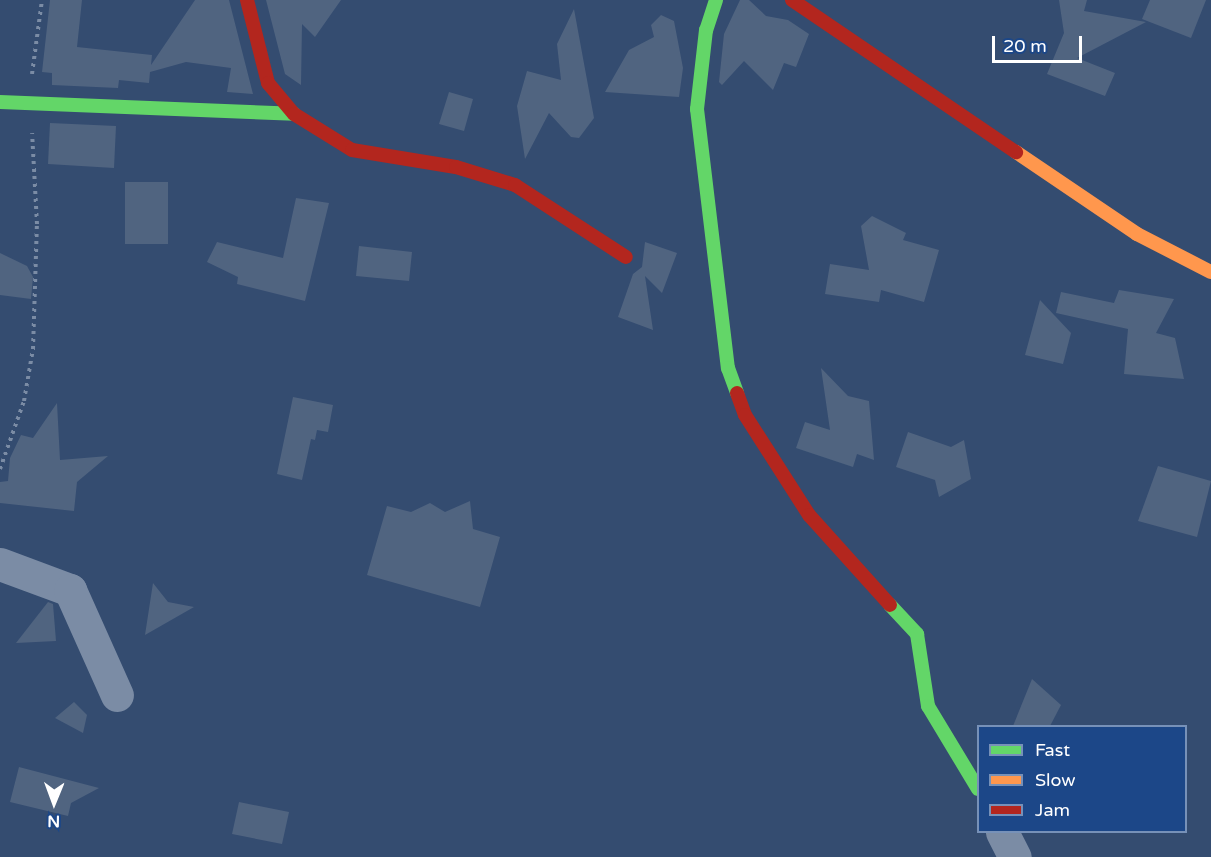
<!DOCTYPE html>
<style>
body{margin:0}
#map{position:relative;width:1211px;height:857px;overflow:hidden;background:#344c70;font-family:"Varela Round",sans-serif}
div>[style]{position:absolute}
.building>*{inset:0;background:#506480}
.path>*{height:4px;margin-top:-2px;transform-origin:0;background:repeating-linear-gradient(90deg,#7b8ca5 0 3px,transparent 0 7.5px)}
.street>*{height:33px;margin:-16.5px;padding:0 16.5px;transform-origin:16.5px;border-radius:16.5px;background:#7b8ca5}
.fast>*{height:14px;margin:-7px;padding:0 7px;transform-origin:7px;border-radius:7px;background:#63d668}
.slow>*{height:14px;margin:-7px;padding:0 7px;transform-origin:7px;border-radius:7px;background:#ff974d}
.jam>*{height:14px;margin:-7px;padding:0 7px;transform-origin:7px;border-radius:7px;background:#b3261e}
span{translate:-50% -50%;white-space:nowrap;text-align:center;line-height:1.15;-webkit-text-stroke:6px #1c4788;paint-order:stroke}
.legend{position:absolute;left:977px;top:725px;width:210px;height:108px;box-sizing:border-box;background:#1c4788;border:2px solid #7791b8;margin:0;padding:8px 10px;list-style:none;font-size:18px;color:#fff}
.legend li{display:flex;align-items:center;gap:12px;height:30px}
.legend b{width:30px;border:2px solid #7791b8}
.north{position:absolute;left:24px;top:773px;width:60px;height:60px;-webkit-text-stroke:4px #1c4788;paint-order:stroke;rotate:181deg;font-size:16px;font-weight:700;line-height:24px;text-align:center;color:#fff}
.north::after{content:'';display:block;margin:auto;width:21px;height:27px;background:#fff;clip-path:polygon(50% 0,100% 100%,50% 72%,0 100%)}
.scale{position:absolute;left:992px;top:36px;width:90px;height:27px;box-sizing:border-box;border:3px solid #fff;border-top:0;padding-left:8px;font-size:18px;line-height:21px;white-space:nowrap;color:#fff;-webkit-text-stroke:4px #1c4788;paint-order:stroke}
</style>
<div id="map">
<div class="building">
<i style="clip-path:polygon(50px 0,82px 0,77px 47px,152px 55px,151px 65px,195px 0,229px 0,253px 94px,227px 92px,231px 68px,186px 62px,150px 72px,149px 83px,119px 80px,118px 88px,52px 85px,52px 73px,42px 72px)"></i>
<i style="clip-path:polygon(266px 0,341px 0,315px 37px,302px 24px,301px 85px,285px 74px)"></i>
<i style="clip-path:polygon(740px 0,749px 0,766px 16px,788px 20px,809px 34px,796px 67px,784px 63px,773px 90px,744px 61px,722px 85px,719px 82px,724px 34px)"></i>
<i style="clip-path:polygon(1059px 0,1087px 0,1084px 11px,1146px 22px,1077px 58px,1115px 73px,1105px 96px,1047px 74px,1064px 33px)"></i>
<i style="clip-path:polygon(1150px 0,1206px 0,1191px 38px,1142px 19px)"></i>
<i style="clip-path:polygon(574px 9px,594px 118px,579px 138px,571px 137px,549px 113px,525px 159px,517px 106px,527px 71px,561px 80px,557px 44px)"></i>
<i style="clip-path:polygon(661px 15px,674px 21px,683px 68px,679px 97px,605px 92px,629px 50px,654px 37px,651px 25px)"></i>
<i style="clip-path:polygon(449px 92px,473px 99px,464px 131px,439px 124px)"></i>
<i style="clip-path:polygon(50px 123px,116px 126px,114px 168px,48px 164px)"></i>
<i style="clip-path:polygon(125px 182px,168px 182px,168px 244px,125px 244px)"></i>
<i style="clip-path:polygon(296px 198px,329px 203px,305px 301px,237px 284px,238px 277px,207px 262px,217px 242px,283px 258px)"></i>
<i style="clip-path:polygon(872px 216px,906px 233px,903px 240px,939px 250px,924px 302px,881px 290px,879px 302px,825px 294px,830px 264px,869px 270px,861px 226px)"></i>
<i style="clip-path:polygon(645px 242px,677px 253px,662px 293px,645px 276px,653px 330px,618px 317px,633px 274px,642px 267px)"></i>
<i style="clip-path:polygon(359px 246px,412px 252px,409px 281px,356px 276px)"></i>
<i style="clip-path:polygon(0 253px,27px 266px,33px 277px,31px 299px,0 295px)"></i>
<i style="clip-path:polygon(1119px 290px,1174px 299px,1156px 333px,1175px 338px,1184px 379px,1124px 374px,1128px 329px,1056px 313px,1061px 292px,1114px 303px)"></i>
<i style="clip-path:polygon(1040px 300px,1071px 333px,1063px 364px,1025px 355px)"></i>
<i style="clip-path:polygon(821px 368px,848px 396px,869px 401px,874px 460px,857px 454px,853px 467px,796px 448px,805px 422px,830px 430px)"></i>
<i style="clip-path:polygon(293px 397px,333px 405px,328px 432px,317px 430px,315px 440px,311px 439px,302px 480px,277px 474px)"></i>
<i style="clip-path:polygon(57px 403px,60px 460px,108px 456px,77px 482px,74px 511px,0 503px,0 482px,8px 481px,10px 458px,21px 435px,33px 438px)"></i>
<i style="clip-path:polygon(908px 432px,951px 447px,964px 440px,971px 479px,939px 497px,935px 480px,896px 467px)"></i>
<i style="clip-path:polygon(1158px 466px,1211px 481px,1197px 537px,1138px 521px)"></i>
<i style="clip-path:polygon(470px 501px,473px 529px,500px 537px,480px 607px,367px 575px,387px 506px,411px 512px,430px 503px,445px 512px)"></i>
<i style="clip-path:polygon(153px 583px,168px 602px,194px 607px,145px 635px)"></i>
<i style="clip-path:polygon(48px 602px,53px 604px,56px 641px,16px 643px)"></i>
<i style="clip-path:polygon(1032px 679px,1061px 705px,1050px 726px,1013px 726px)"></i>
<i style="clip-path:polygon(74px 702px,87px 715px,83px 733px,55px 718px)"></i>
<i style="clip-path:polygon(19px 767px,99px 788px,71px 803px,68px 816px,10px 802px)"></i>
<i style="clip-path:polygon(239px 802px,289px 812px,282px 844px,232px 834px)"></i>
</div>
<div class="path">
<i style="left:32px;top:74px;width:75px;rotate:-82.3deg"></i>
<i style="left:0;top:469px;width:72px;rotate:-70.6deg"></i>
<i style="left:24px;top:401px;width:53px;rotate:-80.2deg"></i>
<i style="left:33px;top:349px;width:125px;rotate:-88.2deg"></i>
<i style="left:37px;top:224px;width:91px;rotate:-93.1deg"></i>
</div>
<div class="street">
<i style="left:0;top:564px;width:75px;rotate:20.4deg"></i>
<i style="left:70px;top:590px;width:115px;rotate:65.9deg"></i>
<i style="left:1002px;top:832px;width:28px;rotate:63deg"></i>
</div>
<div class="fast">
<i style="left:716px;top:0;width:32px;rotate:108deg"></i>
<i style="left:706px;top:30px;width:80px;rotate:96.5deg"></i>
<i style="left:697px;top:109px;width:261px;rotate:83.2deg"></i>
<i style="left:728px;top:368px;width:27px;rotate:70deg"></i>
<i style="left:0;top:102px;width:294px;rotate:2.3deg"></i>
<i style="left:890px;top:605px;width:40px;rotate:47deg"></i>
<i style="left:917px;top:634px;width:73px;rotate:81.3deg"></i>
<i style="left:928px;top:706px;width:97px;rotate:58.9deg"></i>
</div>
<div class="slow">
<i style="left:1016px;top:152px;width:146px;rotate:34.1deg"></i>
<i style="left:1137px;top:234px;width:83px;rotate:27.2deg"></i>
</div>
<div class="jam">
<i style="left:247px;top:0;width:86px;rotate:75.8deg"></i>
<i style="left:268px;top:83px;width:40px;rotate:50deg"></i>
<i style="left:294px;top:114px;width:68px;rotate:31.8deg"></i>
<i style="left:352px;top:150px;width:105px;rotate:9.3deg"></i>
<i style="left:456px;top:167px;width:62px;rotate:17deg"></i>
<i style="left:515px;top:185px;width:132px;rotate:33deg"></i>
<i style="left:792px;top:0;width:271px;rotate:34.2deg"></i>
<i style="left:737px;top:393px;width:23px;rotate:70deg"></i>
<i style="left:745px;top:415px;width:119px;rotate:57.4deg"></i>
<i style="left:809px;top:515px;width:121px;rotate:48deg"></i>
</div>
<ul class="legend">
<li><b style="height:8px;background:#63d668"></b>Fast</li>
<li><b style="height:8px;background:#ff974d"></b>Slow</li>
<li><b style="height:8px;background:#b3261e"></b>Jam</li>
</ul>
<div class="north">N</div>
<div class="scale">20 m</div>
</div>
